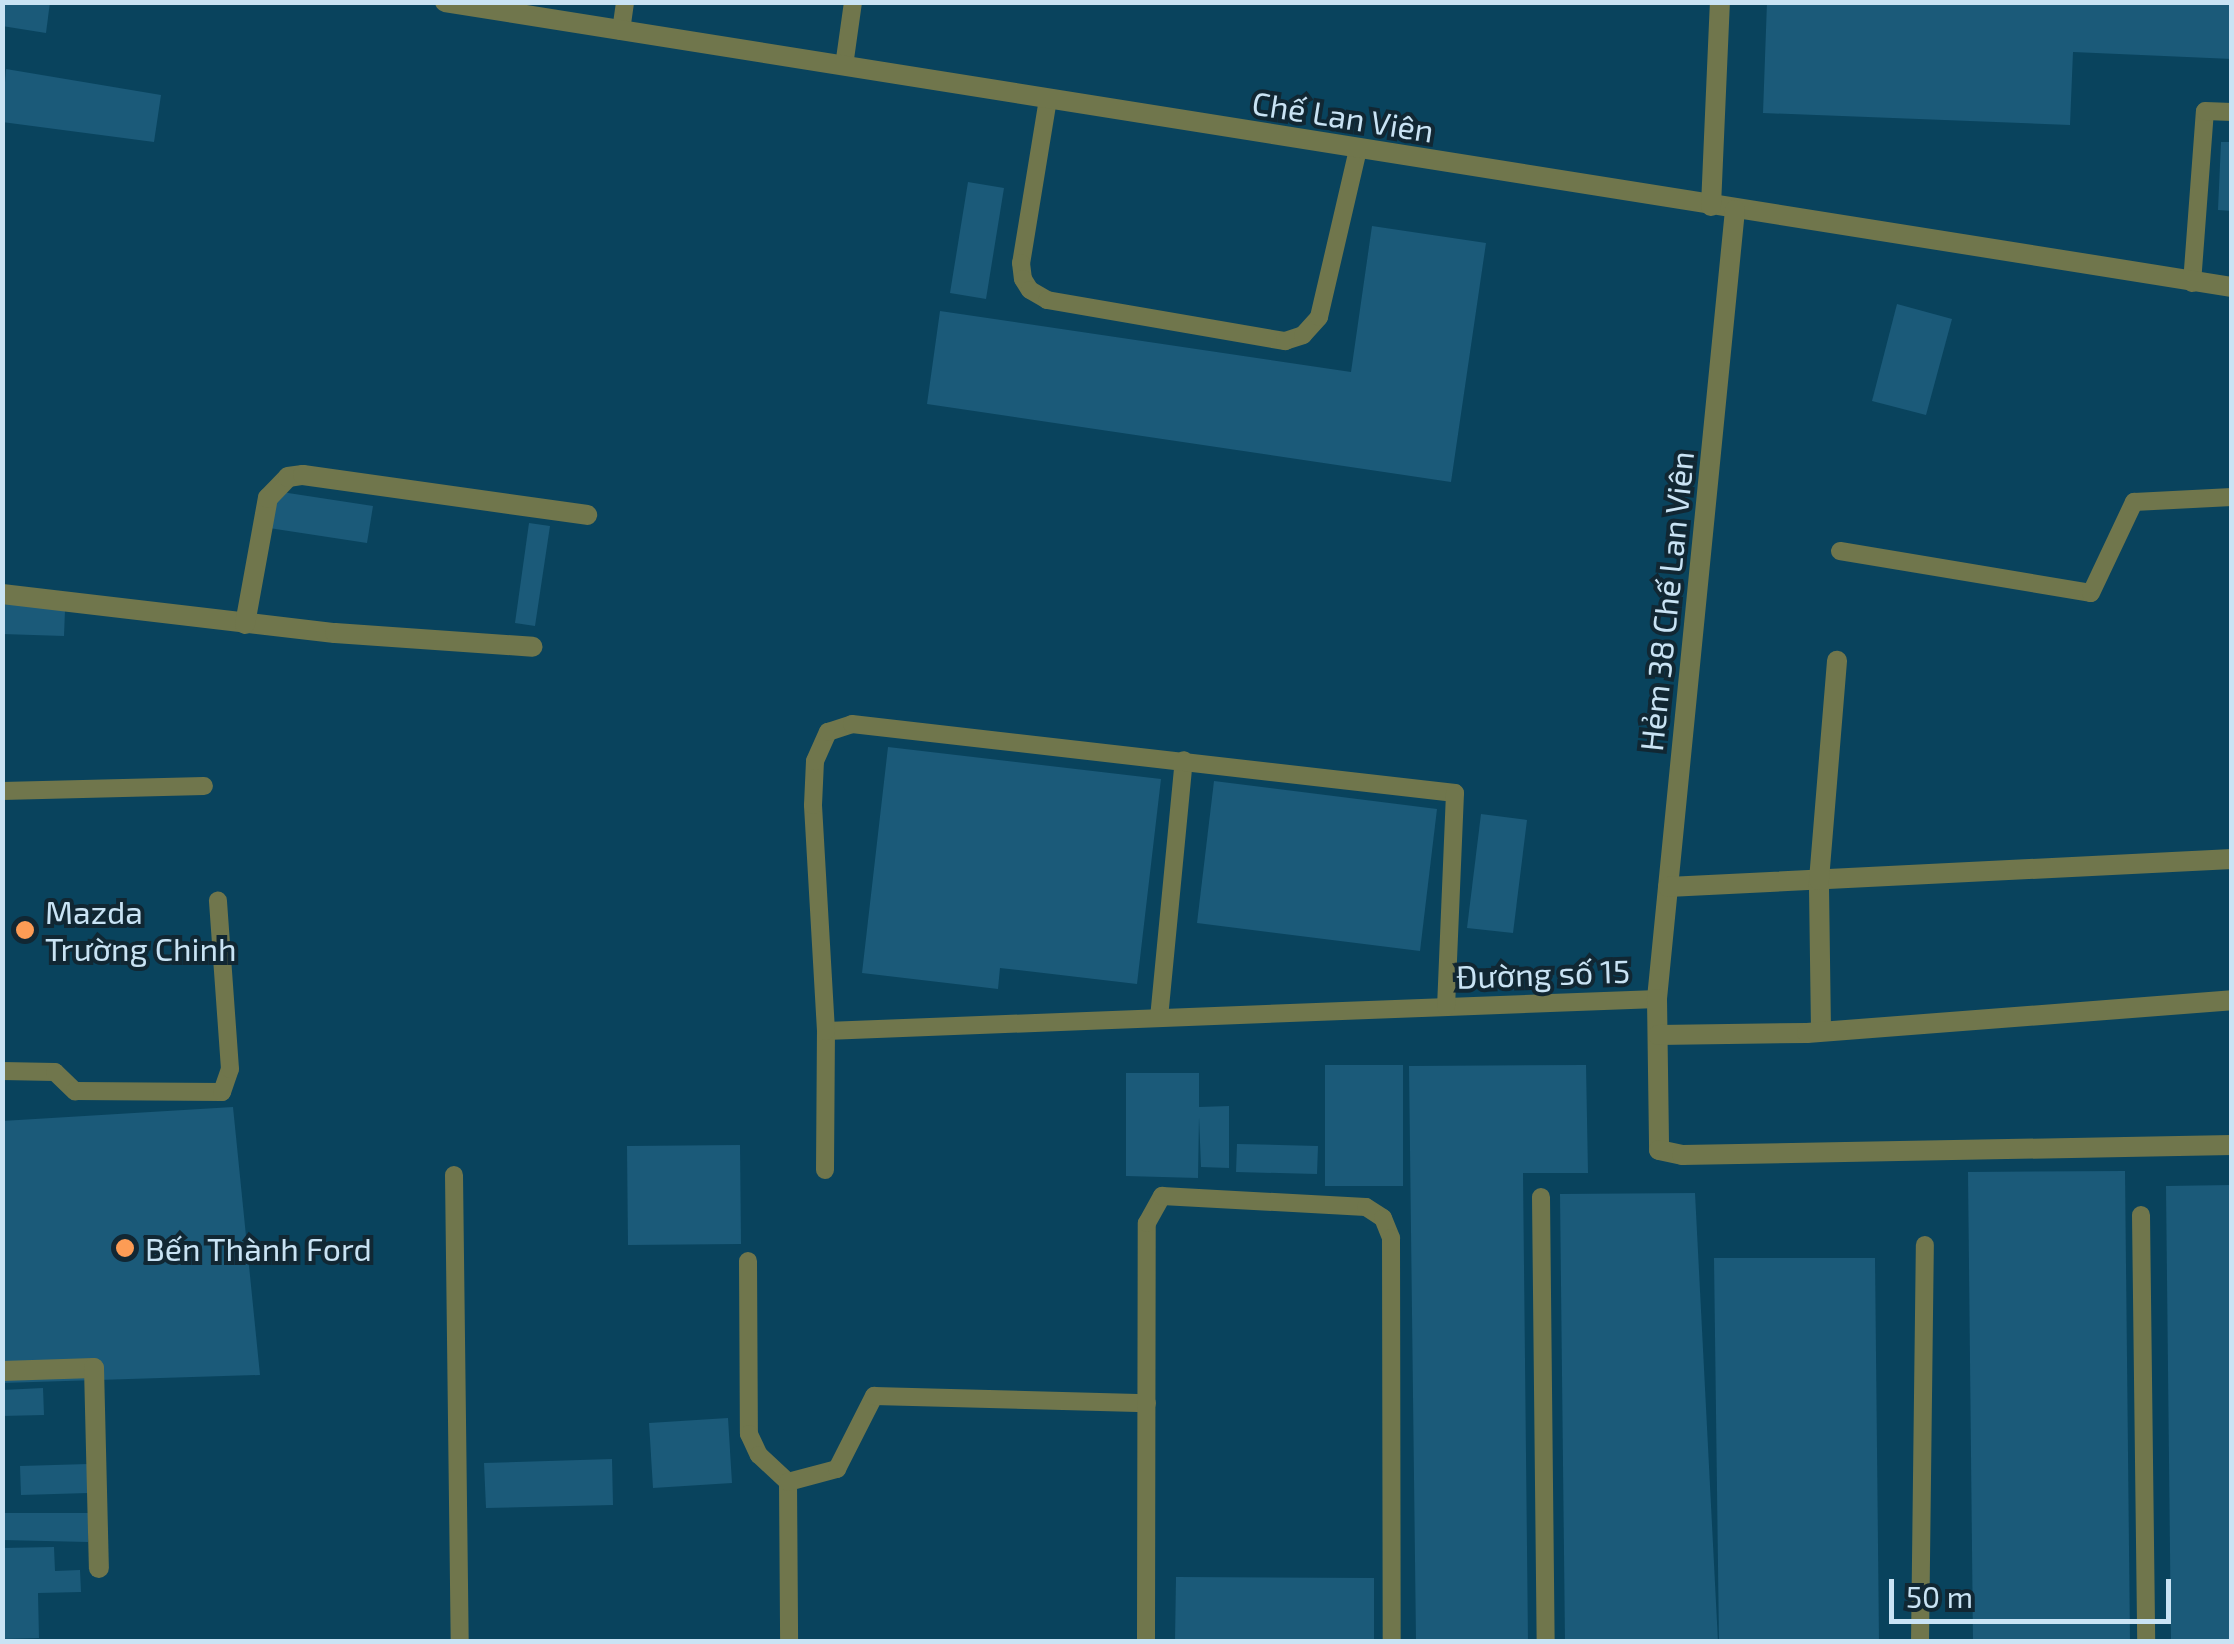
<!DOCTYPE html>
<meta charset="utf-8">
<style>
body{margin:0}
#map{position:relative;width:2234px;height:1644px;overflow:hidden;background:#09435d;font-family:"Exo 2",sans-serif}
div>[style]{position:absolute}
.building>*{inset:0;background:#1b5a79}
.lane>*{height:18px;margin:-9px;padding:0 9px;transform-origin:9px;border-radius:9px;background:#70764c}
.street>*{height:20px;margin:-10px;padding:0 10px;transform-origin:10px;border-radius:10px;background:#70764c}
.dots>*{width:28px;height:28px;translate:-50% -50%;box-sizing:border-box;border:5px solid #112733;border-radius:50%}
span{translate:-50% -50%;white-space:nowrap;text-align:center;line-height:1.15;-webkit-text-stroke:8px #112733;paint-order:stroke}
.street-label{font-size:32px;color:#c9e3f4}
.poi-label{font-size:32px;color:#c9e3f4}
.left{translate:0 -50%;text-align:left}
.frame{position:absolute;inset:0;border:5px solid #c9e3f4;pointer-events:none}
.scale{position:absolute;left:1889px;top:1579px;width:282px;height:45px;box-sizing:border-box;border:5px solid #c9e3f4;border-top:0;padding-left:12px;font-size:30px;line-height:35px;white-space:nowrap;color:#c9e3f4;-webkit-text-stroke:8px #112733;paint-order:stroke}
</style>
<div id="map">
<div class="building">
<i style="clip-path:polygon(2px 2px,50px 2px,46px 33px,2px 26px)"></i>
<i style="clip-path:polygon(1767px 2px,2232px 2px,2232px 59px,2073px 52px,2070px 125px,1763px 113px)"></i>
<i style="clip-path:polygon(6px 69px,161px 95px,154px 142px,2px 122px)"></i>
<i style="clip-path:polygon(2221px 142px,2232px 142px,2232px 211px,2218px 210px)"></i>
<i style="clip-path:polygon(968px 182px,1004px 188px,986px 299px,950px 293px)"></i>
<i style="clip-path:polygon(1372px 226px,1486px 243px,1451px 482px,927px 404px,940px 311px,1351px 372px)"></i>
<i style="clip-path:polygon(1897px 304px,1952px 319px,1926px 415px,1872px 401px)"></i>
<i style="clip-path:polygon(275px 491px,373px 506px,367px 543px,269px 528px)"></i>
<i style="clip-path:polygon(529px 523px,550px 526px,535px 626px,515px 623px)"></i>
<i style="clip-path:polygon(2px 600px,65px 610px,64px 636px,2px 634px)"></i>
<i style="clip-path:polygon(888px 747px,1161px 779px,1137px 984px,1000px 968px,998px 989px,862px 973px)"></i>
<i style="clip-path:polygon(1214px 781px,1437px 809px,1420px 951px,1197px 923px)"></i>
<i style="clip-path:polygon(1481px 814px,1527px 820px,1513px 933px,1467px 928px)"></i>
<i style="clip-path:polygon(1325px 1065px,1403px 1065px,1403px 1186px,1325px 1186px)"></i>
<i style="clip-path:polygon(1586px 1065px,1588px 1173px,1523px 1173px,1528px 1642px,1416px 1642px,1409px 1066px)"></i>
<i style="clip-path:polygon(1126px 1073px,1199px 1073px,1199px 1107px,1229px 1106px,1229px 1168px,1201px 1167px,1199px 1117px,1198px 1178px,1126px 1176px)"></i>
<i style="clip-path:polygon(233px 1107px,260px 1375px,2px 1383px,2px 1121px)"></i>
<i style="clip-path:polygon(1237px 1144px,1318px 1146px,1317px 1174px,1236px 1172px)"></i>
<i style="clip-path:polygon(740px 1145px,741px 1244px,628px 1245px,627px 1146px)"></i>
<i style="clip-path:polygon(2125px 1171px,2130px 1642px,1973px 1642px,1968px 1172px)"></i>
<i style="clip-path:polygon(2232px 1185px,2232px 1642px,2171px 1642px,2166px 1186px)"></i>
<i style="clip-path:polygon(1695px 1193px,1718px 1642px,1565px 1642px,1560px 1194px)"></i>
<i style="clip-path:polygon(1714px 1258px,1875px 1258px,1879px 1642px,1719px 1642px)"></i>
<i style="clip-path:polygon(43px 1388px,44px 1415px,2px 1416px,2px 1390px)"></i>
<i style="clip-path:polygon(728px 1418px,732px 1483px,653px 1488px,649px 1423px)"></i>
<i style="clip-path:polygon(612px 1459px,613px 1505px,486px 1508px,484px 1463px)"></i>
<i style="clip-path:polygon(88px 1464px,88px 1493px,21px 1495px,20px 1466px)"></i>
<i style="clip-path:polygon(2px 1513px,89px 1513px,88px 1542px,2px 1540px)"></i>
<i style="clip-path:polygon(54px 1547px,55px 1571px,80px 1570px,81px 1592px,38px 1593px,39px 1638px,2px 1639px,2px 1548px)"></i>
<i style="clip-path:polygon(1176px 1577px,1374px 1578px,1374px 1642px,1175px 1642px)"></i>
</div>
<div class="lane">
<i style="left:621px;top:31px;width:29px;rotate:-82deg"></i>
<i style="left:844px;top:66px;width:65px;rotate:-82deg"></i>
<i style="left:1048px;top:99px;width:166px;rotate:99.3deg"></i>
<i style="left:1021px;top:263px;width:16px;rotate:83deg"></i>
<i style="left:1023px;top:279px;width:13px;rotate:58deg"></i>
<i style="left:1030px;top:290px;width:20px;rotate:30deg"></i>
<i style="left:1047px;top:300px;width:242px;rotate:9.8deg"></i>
<i style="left:1285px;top:341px;width:19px;rotate:-18deg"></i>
<i style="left:1303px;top:335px;width:24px;rotate:-48deg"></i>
<i style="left:1319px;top:317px;width:172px;rotate:-76.9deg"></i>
<i style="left:2192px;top:283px;width:172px;rotate:-85.7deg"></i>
<i style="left:2205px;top:111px;width:27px;rotate:2deg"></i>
<i style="left:1840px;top:551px;width:254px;rotate:9.5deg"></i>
<i style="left:2091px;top:593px;width:101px;rotate:-64.7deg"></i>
<i style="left:2134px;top:502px;width:98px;rotate:-2.9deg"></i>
<i style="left:2px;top:791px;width:202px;rotate:-1.4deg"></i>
<i style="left:1159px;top:1018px;width:259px;rotate:-84.5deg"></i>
<i style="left:826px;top:1031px;width:832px;rotate:-2.21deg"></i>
<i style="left:2px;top:1071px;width:53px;rotate:1.1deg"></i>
<i style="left:55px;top:1072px;width:28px;rotate:44deg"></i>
<i style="left:75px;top:1091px;width:147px;rotate:0.4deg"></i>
<i style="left:222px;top:1092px;width:24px;rotate:-71deg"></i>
<i style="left:230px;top:1069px;width:169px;rotate:-94.1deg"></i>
<i style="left:825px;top:1170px;width:139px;rotate:-89.6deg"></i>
<i style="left:826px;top:1031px;width:226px;rotate:-93.3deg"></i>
<i style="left:813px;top:805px;width:44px;rotate:-87.4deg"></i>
<i style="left:815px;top:761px;width:32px;rotate:-66deg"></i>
<i style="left:828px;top:732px;width:25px;rotate:-18deg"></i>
<i style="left:852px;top:724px;width:607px;rotate:6.53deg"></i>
<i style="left:1455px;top:793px;width:214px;rotate:92.4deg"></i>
<i style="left:454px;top:1175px;width:467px;rotate:89.3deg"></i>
<i style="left:1541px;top:1197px;width:445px;rotate:89.4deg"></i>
<i style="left:2141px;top:1215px;width:427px;rotate:89.3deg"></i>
<i style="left:748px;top:1261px;width:173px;rotate:89.7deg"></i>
<i style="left:749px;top:1434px;width:23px;rotate:65deg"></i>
<i style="left:759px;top:1455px;width:40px;rotate:43deg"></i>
<i style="left:788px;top:1482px;width:160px;rotate:89.6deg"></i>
<i style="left:788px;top:1482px;width:51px;rotate:-14.9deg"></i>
<i style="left:837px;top:1469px;width:82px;rotate:-63.1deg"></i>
<i style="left:874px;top:1396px;width:273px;rotate:1.5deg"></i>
<i style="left:1146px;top:1642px;width:419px;rotate:-89.9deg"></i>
<i style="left:1147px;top:1223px;width:31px;rotate:-61deg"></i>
<i style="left:1162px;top:1196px;width:204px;rotate:3.1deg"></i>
<i style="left:1366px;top:1207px;width:20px;rotate:33deg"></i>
<i style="left:1383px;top:1218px;width:22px;rotate:68deg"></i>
<i style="left:1391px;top:1238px;width:404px;rotate:89.9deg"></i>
<i style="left:1920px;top:1642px;width:397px;rotate:-89.3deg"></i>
</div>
<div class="street">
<i style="left:445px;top:2px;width:1810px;rotate:9.06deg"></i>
<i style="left:1711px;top:206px;width:204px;rotate:-87.5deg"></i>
<i style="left:1735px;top:210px;width:793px;rotate:95.65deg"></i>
<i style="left:1657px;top:999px;width:151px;rotate:89.2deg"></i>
<i style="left:1659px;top:1150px;width:24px;rotate:12deg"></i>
<i style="left:1682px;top:1155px;width:550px;rotate:-1.04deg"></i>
<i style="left:2px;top:594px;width:335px;rotate:6.7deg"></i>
<i style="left:335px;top:633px;width:198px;rotate:4deg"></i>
<i style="left:245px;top:624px;width:128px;rotate:-79.7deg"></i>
<i style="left:268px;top:498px;width:29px;rotate:-46deg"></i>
<i style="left:288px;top:477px;width:15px;rotate:-8deg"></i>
<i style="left:303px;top:475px;width:287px;rotate:8deg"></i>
<i style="left:1668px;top:887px;width:565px;rotate:-2.84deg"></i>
<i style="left:1821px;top:1031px;width:151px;rotate:-90.8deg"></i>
<i style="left:1819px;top:880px;width:220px;rotate:-85.3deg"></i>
<i style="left:1658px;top:1035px;width:149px;rotate:-0.8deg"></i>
<i style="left:1807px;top:1033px;width:426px;rotate:-4.4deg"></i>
<i style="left:2px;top:1371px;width:92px;rotate:-1.9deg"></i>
<i style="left:94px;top:1368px;width:200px;rotate:88.6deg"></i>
</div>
<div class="dots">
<i style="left:25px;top:930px;background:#fd9c55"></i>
<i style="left:125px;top:1248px;background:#fd9c55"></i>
</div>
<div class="street-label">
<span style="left:1343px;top:116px;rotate:9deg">Chế Lan Viên</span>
<span style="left:1666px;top:601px;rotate:-84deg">Hẻm 38 Chế Lan Viên</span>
<span style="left:1543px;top:973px;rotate:-2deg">Đường số 15</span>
</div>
<div class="poi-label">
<span class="left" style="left:45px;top:930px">Mazda<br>Trường Chinh</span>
<span class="left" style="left:145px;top:1248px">Bến Thành Ford</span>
</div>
<div class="frame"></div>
<div class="scale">50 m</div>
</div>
